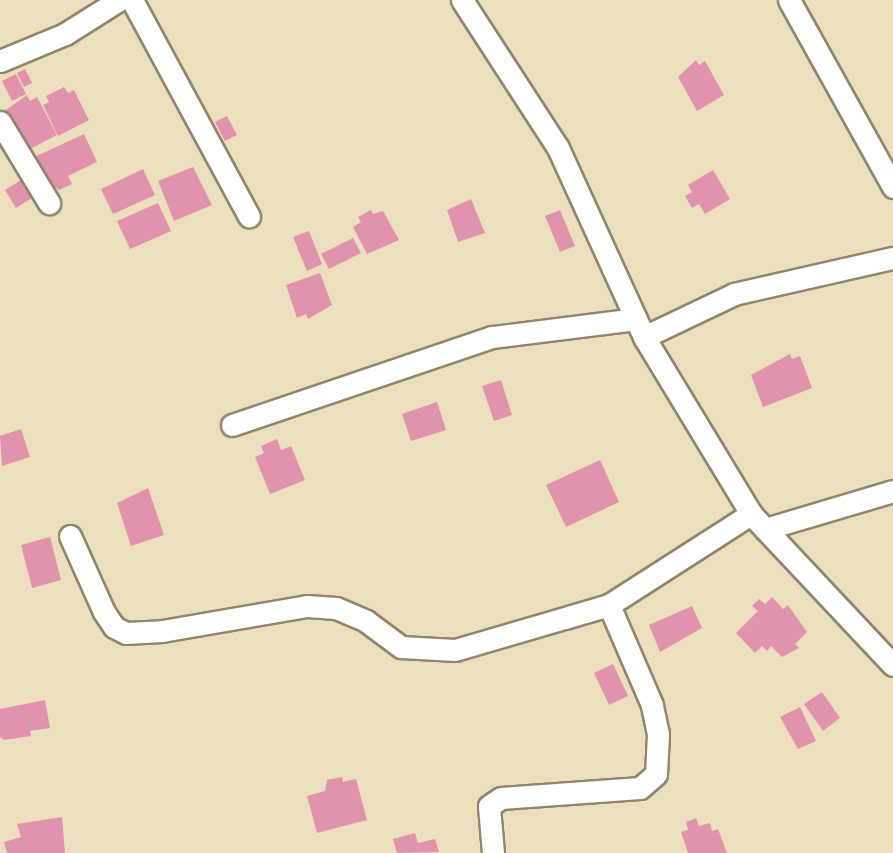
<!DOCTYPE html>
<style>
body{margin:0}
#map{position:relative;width:893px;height:853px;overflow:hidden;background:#ebdfbd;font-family:Mynerve,sans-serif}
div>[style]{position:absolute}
.building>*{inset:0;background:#e193ad}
.roads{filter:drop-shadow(2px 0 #93846e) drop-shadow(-2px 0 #93846e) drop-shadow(0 2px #93846e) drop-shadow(0 -2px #93846e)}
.minor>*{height:21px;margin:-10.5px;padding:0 10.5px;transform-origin:10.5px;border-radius:10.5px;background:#fff}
span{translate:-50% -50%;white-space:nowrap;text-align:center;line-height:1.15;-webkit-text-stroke:6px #fff;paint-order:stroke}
</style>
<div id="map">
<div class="building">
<i style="clip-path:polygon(696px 60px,699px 65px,705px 61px,724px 95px,697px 111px,678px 77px)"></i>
<i style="clip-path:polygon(25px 69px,32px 83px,24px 87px,17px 73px)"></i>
<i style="clip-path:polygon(16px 74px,26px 94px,12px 101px,2px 81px)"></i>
<i style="clip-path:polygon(64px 87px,68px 93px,74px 90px,89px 120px,58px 136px,43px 105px,49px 102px,46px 96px)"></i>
<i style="clip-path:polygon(27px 95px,30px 101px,37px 97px,57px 135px,22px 153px,3px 112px)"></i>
<i style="clip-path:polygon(227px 116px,237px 135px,225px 141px,215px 122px)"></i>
<i style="clip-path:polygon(84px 134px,97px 162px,68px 176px,72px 184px,59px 190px,51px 184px,43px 188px,30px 159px)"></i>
<i style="clip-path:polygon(193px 167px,212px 205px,174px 221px,158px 181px)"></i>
<i style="clip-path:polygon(143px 169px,155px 195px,113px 214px,101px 189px)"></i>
<i style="clip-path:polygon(713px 170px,730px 199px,705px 214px,699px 204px,692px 208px,685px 196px,692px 192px,688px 185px)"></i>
<i style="clip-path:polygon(21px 180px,32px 198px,16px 208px,5px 190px)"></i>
<i style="clip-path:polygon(471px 199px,485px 233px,458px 242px,447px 210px)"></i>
<i style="clip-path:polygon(158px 203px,171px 231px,130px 249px,117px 221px)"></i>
<i style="clip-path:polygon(371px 210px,373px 214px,383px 211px,399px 240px,367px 254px,353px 227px,361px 222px,358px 217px)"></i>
<i style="clip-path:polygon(560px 210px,575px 246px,560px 252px,545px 216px)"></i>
<i style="clip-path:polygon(309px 231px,322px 264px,307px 271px,293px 237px)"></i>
<i style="clip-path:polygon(353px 238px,361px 253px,329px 269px,321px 254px)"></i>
<i style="clip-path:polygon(320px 273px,332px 305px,308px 319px,306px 314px,297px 318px,286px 285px)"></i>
<i style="clip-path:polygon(790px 354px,792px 359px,800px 356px,812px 388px,763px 407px,751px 375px)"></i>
<i style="clip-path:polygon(501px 380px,512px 415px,494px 421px,482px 386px)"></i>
<i style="clip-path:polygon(437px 402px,446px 430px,411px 441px,402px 414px)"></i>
<i style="clip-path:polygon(21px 429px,30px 457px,2px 466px,0 436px)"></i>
<i style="clip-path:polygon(277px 439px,281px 450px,291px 446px,305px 480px,270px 494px,255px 457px,264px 453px,261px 446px)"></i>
<i style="clip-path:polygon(600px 460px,619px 502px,566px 527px,546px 485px)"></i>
<i style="clip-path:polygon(148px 488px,164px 535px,131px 546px,117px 503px)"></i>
<i style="clip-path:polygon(50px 537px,61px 580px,32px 588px,21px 545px)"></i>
<i style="clip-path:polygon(772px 597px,783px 609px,788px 605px,807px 632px,795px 644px,799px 648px,782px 657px,771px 646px,767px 651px,762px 646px,755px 653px,736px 633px,758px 611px,752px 606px,759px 599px,765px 604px)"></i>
<i style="clip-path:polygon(692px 606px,702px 628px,660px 652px,649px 625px)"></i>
<i style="clip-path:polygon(613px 664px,628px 696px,609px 705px,594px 673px)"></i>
<i style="clip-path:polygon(822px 692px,840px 718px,823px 731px,804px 704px)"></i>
<i style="clip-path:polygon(45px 700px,50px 728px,30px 731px,31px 736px,4px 740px,0 737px,0 709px)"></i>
<i style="clip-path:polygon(800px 707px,816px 741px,798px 749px,780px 717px)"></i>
<i style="clip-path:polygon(342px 777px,343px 782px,356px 779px,367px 820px,317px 833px,307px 796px,325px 791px,327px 780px)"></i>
<i style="clip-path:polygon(62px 817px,65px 853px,7px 853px,4px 842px,21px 837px,17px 824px)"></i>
<i style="clip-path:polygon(696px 818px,699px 826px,710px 823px,712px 831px,718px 829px,727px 853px,688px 853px,681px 832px,688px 830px,686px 822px)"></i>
<i style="clip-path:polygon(415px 833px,418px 843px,435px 839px,439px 852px,397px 853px,393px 839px)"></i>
</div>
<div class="roads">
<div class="minor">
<i style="left:132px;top:0;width:246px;rotate:61.6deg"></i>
<i style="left:462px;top:0;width:176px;rotate:57deg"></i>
<i style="left:558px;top:148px;width:208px;rotate:65.5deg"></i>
<i style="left:644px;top:337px;width:207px;rotate:58.8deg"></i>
<i style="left:751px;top:514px;width:207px;rotate:46.8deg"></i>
<i style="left:789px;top:0;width:214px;rotate:60.9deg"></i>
<i style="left:0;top:61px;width:70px;rotate:-22.6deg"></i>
<i style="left:65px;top:34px;width:64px;rotate:-32.2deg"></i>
<i style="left:0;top:122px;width:95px;rotate:58.8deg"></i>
<i style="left:644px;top:337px;width:100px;rotate:-25.5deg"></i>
<i style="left:734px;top:294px;width:163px;rotate:-12.8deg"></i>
<i style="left:232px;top:425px;width:274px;rotate:-18.7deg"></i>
<i style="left:492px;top:337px;width:145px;rotate:-7.1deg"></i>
<i style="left:765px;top:529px;width:134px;rotate:-16.5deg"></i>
<i style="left:70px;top:536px;width:83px;rotate:65.9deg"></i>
<i style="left:104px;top:612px;width:18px;rotate:56deg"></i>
<i style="left:114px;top:627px;width:13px;rotate:27deg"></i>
<i style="left:126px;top:633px;width:36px;rotate:-3deg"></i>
<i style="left:162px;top:631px;width:147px;rotate:-9.8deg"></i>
<i style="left:307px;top:606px;width:29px;rotate:4deg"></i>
<i style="left:336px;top:608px;width:33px;rotate:23deg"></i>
<i style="left:366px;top:621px;width:44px;rotate:36.6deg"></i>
<i style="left:401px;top:647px;width:54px;rotate:3.2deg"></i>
<i style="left:455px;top:650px;width:160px;rotate:-16.3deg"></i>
<i style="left:609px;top:605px;width:169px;rotate:-32.7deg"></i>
<i style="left:493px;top:853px;width:47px;rotate:-94.9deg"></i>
<i style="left:489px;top:806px;width:14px;rotate:-34deg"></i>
<i style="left:501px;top:798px;width:139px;rotate:-4.1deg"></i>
<i style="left:640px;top:788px;width:21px;rotate:-41deg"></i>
<i style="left:656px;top:774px;width:40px;rotate:-87.1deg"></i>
<i style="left:658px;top:734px;width:30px;rotate:-102deg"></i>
<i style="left:652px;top:705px;width:109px;rotate:-113.3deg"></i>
</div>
</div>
</div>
